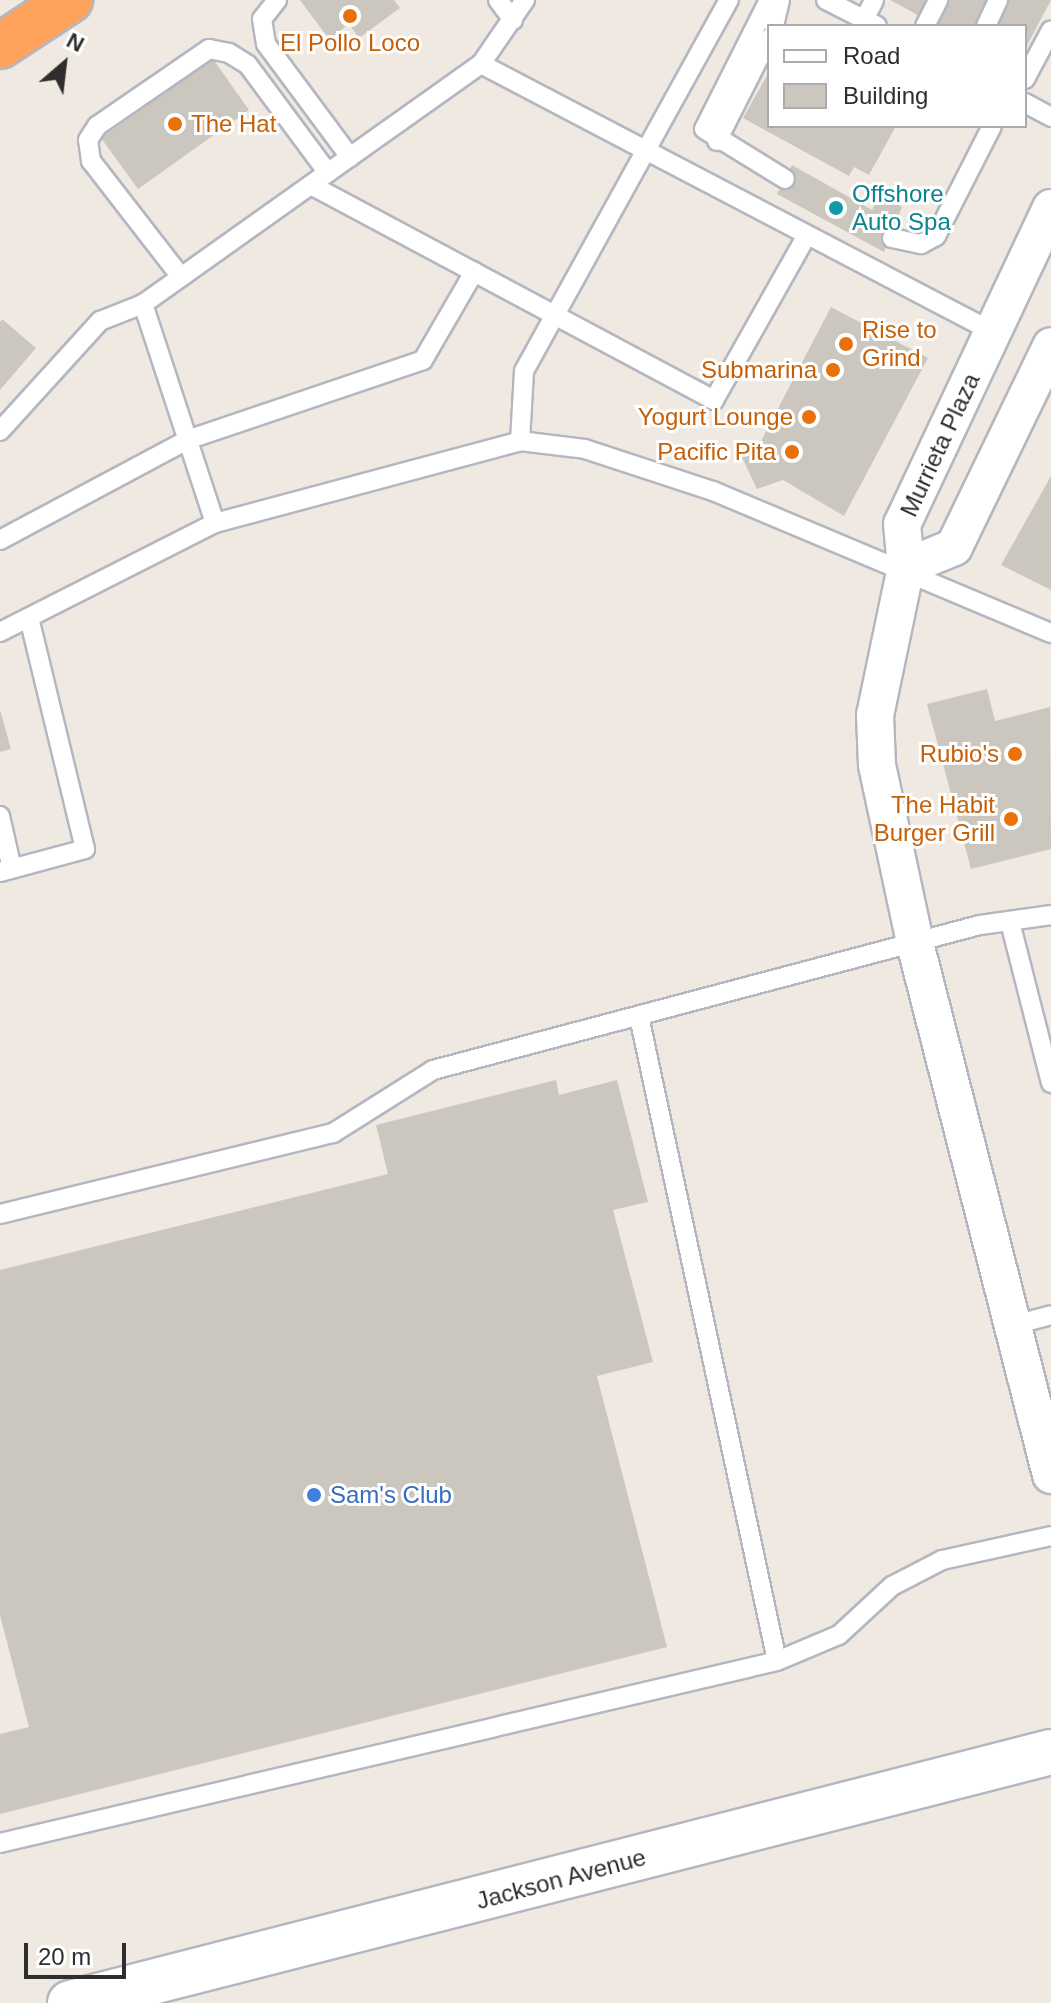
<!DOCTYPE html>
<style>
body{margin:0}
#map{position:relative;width:1051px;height:2003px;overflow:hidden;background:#efe9e1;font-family:Helvetica,sans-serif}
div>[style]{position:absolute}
.building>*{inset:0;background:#cbc7bf}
.roads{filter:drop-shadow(2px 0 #b4b7c1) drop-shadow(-2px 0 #b4b7c1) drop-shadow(0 2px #b4b7c1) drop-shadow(0 -2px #b4b7c1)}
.lane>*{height:18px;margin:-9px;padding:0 9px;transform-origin:9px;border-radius:9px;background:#fff}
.street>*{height:36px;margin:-18px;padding:0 18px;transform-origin:18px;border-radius:18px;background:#fff}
.secondary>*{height:44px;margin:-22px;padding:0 22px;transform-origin:22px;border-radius:22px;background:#fff}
.highway>*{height:44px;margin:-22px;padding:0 22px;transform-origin:22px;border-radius:22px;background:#ffa35c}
.dots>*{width:22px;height:22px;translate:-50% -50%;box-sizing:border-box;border:4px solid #fff;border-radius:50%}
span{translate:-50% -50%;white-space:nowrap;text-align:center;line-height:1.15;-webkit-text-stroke:6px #fff;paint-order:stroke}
.food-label{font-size:24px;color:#c56008}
.left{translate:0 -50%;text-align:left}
.right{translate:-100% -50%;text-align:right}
.culture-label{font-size:24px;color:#0d838f}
.street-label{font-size:24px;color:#2e2e2e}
.shop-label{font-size:24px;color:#366cbe}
.legend{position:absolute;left:767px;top:24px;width:260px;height:104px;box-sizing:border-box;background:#fff;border:2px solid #ababab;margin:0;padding:10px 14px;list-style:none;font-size:24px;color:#2e2e2e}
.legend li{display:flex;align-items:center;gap:16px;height:40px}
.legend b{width:40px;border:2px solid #ababab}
.north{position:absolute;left:24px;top:24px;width:80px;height:80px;-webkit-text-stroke:6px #fff;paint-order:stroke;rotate:28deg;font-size:22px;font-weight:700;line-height:32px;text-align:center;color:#2e2e2e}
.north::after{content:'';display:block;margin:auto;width:28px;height:36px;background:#2e2e2e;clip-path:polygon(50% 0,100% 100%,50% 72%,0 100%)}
.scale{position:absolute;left:24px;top:1943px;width:102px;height:36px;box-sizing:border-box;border:4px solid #2e2e2e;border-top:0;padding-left:10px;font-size:24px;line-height:28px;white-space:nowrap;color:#2e2e2e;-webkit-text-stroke:6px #fff;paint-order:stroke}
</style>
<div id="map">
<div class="building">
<i style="clip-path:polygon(300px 0,394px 0,400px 8px,359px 38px,349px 24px,329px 39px)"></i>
<i style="clip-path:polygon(890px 0,1051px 0,1025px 49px,1025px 26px,938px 26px)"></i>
<i style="clip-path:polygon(213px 59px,249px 110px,138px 189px,101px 138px)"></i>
<i style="clip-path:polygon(769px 72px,769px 126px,896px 126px,869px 175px,854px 167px,849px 176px,743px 118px)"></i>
<i style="clip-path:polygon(792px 165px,872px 210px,880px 195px,902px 207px,884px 252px,777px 194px)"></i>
<i style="clip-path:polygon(831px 307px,928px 358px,844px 516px,783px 480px,757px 489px,741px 455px,758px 447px)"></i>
<i style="clip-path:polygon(2px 319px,36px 348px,0 390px,0 322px)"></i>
<i style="clip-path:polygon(1051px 476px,1051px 590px,1001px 565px)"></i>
<i style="clip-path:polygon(987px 689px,995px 721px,1050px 707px,1051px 849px,971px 869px,927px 704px)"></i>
<i style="clip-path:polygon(0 710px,11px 749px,0 752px)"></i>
<i style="clip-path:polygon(556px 1080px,559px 1095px,617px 1080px,648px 1202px,613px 1210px,653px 1362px,597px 1376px,667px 1647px,0 1814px,0 1734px,29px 1727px,0 1615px,0 1270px,388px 1174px,376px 1125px)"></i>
</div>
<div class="roads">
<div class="lane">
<i style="left:277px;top:0;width:24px;rotate:128deg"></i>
<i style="left:262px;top:19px;width:25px;rotate:81deg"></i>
<i style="left:266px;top:44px;width:141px;rotate:53.4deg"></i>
<i style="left:498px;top:0;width:25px;rotate:53deg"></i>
<i style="left:769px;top:0;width:144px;rotate:116.7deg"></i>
<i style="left:704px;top:129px;width:95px;rotate:31.7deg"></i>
<i style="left:826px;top:0;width:57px;rotate:27deg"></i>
<i style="left:864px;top:20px;width:22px;rotate:-63deg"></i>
<i style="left:774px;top:26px;width:27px;rotate:-77deg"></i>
<i style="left:925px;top:26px;width:29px;rotate:-63deg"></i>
<i style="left:986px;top:26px;width:29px;rotate:-65deg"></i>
<i style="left:481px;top:64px;width:78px;rotate:-55.5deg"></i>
<i style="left:1025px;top:79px;width:55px;rotate:-62deg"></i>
<i style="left:1025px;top:103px;width:30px;rotate:28deg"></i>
<i style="left:717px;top:141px;width:115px;rotate:-63.2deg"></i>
<i style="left:311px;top:185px;width:457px;rotate:28.1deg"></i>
<i style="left:714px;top:400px;width:187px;rotate:-60.6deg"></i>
<i style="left:892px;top:238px;width:30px;rotate:12deg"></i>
<i style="left:921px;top:244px;width:17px;rotate:-28deg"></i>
<i style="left:936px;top:236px;width:123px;rotate:-63deg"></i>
<i style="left:181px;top:277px;width:147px;rotate:-127.8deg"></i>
<i style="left:91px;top:161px;width:21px;rotate:-98deg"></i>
<i style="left:88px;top:140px;width:17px;rotate:-57deg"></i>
<i style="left:97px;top:126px;width:136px;rotate:-34.5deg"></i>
<i style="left:209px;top:49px;width:20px;rotate:11deg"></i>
<i style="left:229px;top:53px;width:22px;rotate:32deg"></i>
<i style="left:248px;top:65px;width:134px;rotate:53.5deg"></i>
<i style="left:0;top:431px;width:149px;rotate:-47.7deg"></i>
<i style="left:100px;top:321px;width:46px;rotate:-21.6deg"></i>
<i style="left:520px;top:441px;width:70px;rotate:-86.7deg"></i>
<i style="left:524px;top:371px;width:424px;rotate:-61.1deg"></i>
<i style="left:215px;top:523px;width:231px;rotate:-108.2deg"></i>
<i style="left:143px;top:304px;width:415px;rotate:-35.4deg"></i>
<i style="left:481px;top:64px;width:578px;rotate:27.63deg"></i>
<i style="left:0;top:540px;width:212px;rotate:-28.1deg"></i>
<i style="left:187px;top:440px;width:249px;rotate:-18.7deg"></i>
<i style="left:423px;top:360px;width:102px;rotate:-59.9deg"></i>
<i style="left:0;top:632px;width:241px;rotate:-26.9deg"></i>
<i style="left:215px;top:523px;width:316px;rotate:-15deg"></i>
<i style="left:520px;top:441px;width:65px;rotate:7deg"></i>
<i style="left:585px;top:449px;width:135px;rotate:18.2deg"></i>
<i style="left:713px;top:491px;width:367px;rotate:22.8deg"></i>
<i style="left:0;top:816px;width:54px;rotate:77.2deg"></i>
<i style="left:0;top:872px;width:88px;rotate:-15.1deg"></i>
<i style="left:85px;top:849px;width:235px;rotate:-103.6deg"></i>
<i style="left:1011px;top:926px;width:162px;rotate:75.7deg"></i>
<i style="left:640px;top:1021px;width:654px;rotate:77.92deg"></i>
<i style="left:0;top:1214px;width:343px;rotate:-13.7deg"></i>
<i style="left:333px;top:1133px;width:118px;rotate:-32.2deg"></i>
<i style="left:433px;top:1070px;width:566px;rotate:-14.85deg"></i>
<i style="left:980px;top:925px;width:72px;rotate:-8deg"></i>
<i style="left:1014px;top:1325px;width:38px;rotate:-15deg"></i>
<i style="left:0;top:1843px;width:798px;rotate:-13.18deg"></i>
<i style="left:777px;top:1661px;width:67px;rotate:-22.8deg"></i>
<i style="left:839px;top:1635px;width:72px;rotate:-42.8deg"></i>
<i style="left:892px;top:1586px;width:56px;rotate:-27.5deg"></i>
<i style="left:942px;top:1560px;width:112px;rotate:-12.4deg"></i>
</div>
<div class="street">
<i style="left:1051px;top:208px;width:349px;rotate:115.2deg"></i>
<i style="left:902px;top:524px;width:43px;rotate:84.7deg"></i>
<i style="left:906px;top:567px;width:151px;rotate:101.8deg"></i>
<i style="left:875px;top:715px;width:50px;rotate:87.7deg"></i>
<i style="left:877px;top:765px;width:182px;rotate:77.9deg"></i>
<i style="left:915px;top:943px;width:549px;rotate:75.66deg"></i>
<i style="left:906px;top:567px;width:52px;rotate:-22.6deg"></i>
<i style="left:954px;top:547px;width:223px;rotate:-64.2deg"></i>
</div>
<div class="secondary">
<i style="left:70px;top:2003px;width:1013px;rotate:-14.35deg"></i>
</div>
<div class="highway">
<i style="left:0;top:46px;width:84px;rotate:-33.3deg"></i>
</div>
</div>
<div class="dots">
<i style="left:350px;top:16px;background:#e8710a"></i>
<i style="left:175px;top:124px;background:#e8710a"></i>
<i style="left:836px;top:208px;background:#0f9aa8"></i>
<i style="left:846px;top:344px;background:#e8710a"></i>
<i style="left:833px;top:370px;background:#e8710a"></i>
<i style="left:809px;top:417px;background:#e8710a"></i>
<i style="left:792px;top:452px;background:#e8710a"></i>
<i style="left:1015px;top:754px;background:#e8710a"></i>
<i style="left:1011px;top:819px;background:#e8710a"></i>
<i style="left:314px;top:1495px;background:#3f7fe0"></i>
</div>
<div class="food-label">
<span style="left:350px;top:43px">El Pollo Loco</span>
<span class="left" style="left:191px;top:124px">The Hat</span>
<span class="left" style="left:862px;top:344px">Rise to<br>Grind</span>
<span class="right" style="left:817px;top:370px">Submarina</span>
<span class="right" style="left:793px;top:417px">Yogurt Lounge</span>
<span class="right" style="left:776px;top:452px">Pacific Pita</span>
<span class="right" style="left:999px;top:754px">Rubio's</span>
<span class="right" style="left:995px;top:819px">The Habit<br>Burger Grill</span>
</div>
<div class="culture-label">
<span class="left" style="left:852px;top:208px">Offshore<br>Auto Spa</span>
</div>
<div class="street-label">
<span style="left:940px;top:445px;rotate:-65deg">Murrieta Plaza</span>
<span style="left:561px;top:1879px;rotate:-15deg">Jackson Avenue</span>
</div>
<div class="shop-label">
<span class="left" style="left:330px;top:1495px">Sam's Club</span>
</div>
<ul class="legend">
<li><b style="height:10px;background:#fff"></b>Road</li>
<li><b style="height:22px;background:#cbc7bf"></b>Building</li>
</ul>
<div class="north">N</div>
<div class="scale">20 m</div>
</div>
